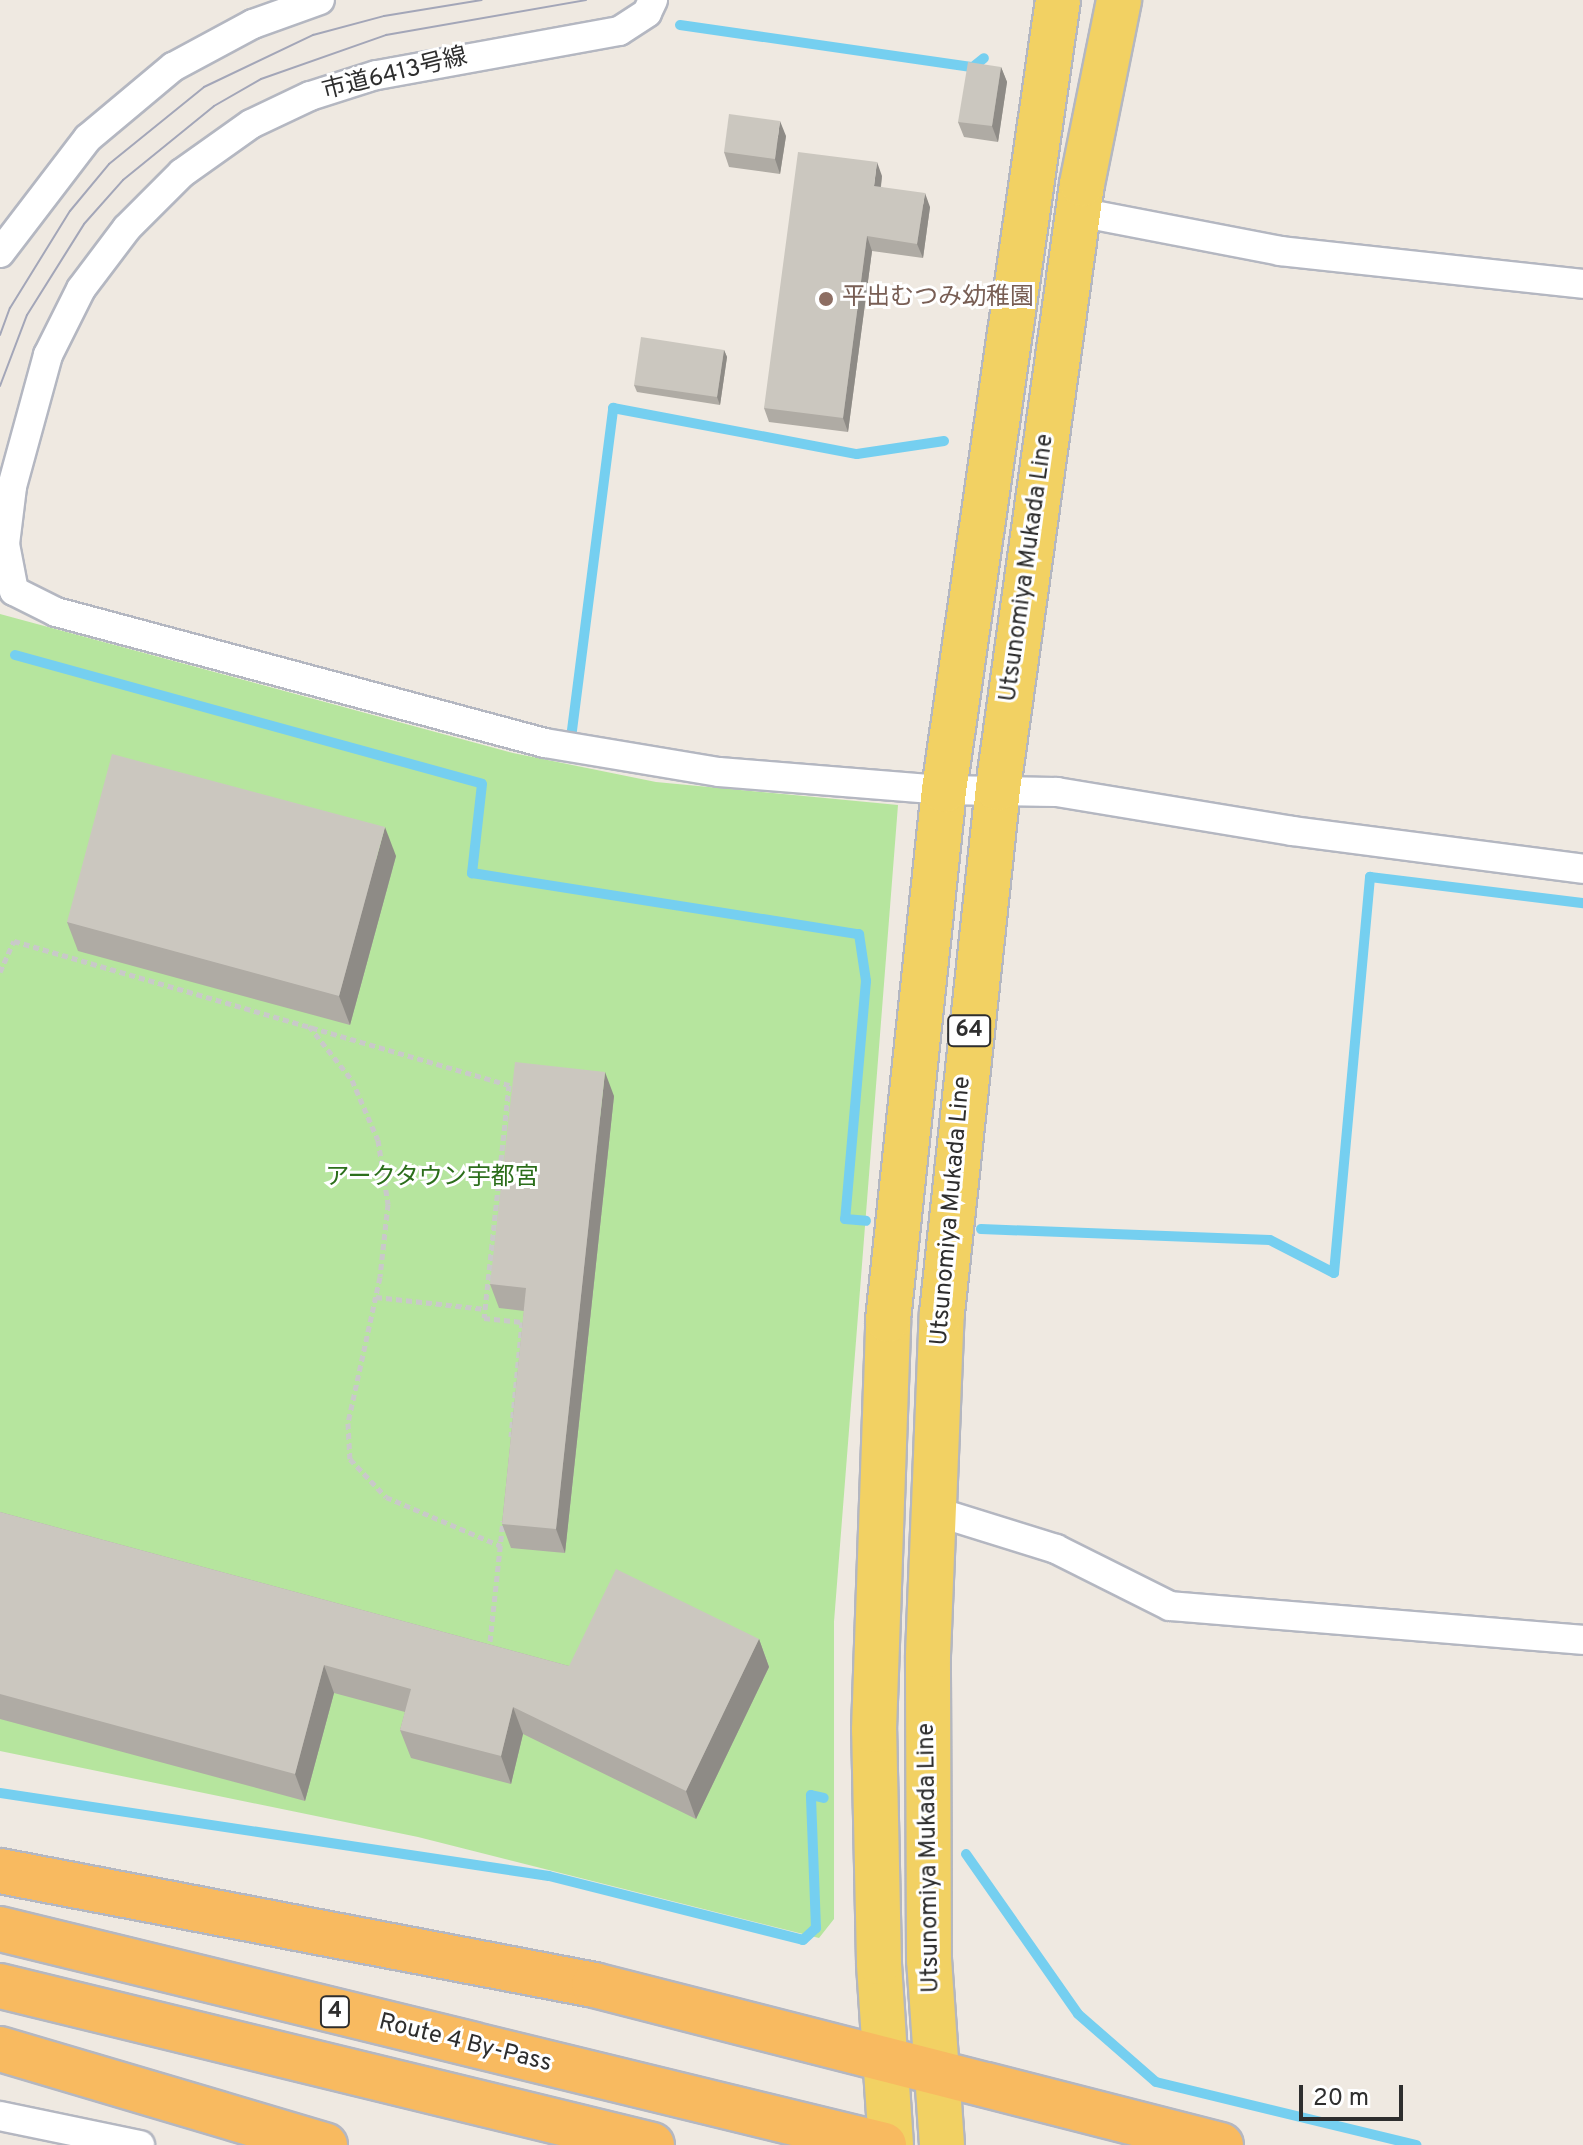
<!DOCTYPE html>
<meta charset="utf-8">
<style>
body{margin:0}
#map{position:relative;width:1583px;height:2145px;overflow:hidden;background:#efe9e1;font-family:Overpass,"Noto Sans JP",sans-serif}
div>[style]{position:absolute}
.green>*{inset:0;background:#b6e59e}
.stream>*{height:10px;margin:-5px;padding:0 5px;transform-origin:5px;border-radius:5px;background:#75cff0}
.path>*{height:5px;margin-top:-2.5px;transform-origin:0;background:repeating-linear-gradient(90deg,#c9c9c9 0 6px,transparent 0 10px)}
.roads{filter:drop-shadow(2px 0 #b4b7c1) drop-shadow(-2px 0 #b4b7c1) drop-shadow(0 2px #b4b7c1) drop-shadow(0 -2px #b4b7c1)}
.minor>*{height:28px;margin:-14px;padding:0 14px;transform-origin:14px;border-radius:14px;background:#fff}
.primary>*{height:44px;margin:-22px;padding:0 22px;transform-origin:22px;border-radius:22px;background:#f2d163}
.trunk>*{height:44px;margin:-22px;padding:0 22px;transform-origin:22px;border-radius:22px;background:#f8ba60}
.tram>*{height:2px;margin:-1px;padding:0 1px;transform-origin:1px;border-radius:1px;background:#a3a6b8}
.wall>*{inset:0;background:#afaba4}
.shaded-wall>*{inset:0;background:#8e8b86}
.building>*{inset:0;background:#cbc7bf}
.dots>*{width:22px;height:22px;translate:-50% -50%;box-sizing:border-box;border:4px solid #fff;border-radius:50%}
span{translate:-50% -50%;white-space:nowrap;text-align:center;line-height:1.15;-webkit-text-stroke:6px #fff;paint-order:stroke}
.shield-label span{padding:2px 6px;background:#fff;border:2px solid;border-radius:6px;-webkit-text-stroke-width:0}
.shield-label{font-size:22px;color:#2e2e2e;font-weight:700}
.street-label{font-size:24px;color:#2e2e2e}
.education-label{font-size:24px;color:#785e54}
.left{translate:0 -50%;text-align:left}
.park-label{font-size:24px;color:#2c6e1b}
.scale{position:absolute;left:1299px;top:2085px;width:104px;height:36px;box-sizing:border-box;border:4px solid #2e2e2e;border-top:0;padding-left:10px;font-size:24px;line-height:28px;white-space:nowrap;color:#2e2e2e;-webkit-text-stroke:6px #fff;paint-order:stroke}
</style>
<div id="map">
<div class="green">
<i style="clip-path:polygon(0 614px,513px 753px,656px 782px,898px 805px,834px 1622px,834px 1919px,819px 1938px,418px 1837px,0 1751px)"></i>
</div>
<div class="stream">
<i style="left:680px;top:25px;width:296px;rotate:8.2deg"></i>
<i style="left:973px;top:67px;width:14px;rotate:-39deg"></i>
<i style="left:15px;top:655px;width:484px;rotate:15.4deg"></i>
<i style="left:482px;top:784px;width:90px;rotate:96.4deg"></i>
<i style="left:472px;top:873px;width:392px;rotate:9deg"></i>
<i style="left:859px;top:934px;width:48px;rotate:81.5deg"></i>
<i style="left:866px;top:981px;width:239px;rotate:95deg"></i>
<i style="left:845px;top:1219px;width:21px;rotate:5deg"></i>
<i style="left:566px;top:737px;width:5px;rotate:11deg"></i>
<i style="left:571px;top:738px;width:333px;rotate:-82.7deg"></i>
<i style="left:613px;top:408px;width:248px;rotate:10.7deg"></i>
<i style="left:857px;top:454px;width:88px;rotate:-8.5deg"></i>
<i style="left:981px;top:1229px;width:289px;rotate:2.2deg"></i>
<i style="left:1270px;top:1240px;width:72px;rotate:27.3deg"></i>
<i style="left:1334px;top:1273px;width:398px;rotate:-84.8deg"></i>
<i style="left:1370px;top:877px;width:215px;rotate:7deg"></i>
<i style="left:0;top:1793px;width:555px;rotate:8.6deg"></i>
<i style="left:549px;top:1876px;width:262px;rotate:14.1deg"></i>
<i style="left:803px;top:1940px;width:18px;rotate:-43deg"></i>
<i style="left:816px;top:1928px;width:133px;rotate:-92.2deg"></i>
<i style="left:811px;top:1795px;width:13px;rotate:13deg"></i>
<i style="left:966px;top:1854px;width:195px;rotate:55deg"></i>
<i style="left:1078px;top:2014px;width:103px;rotate:41.1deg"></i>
<i style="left:1156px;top:2082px;width:268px;rotate:13.6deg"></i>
</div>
<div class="path">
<i style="left:0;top:972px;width:34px;rotate:-66deg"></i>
<i style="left:14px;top:941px;width:516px;rotate:16.22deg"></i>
<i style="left:509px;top:1085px;width:234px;rotate:96.1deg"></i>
<i style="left:484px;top:1318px;width:38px;rotate:6deg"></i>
<i style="left:522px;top:1322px;width:115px;rotate:95.5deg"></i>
<i style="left:309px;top:1026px;width:69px;rotate:51.5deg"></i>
<i style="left:352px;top:1080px;width:65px;rotate:66.6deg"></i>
<i style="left:378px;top:1140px;width:65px;rotate:81.1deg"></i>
<i style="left:388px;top:1204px;width:73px;rotate:96.3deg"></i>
<i style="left:380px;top:1277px;width:149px;rotate:102.4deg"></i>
<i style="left:348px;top:1423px;width:36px;rotate:87deg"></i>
<i style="left:350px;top:1459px;width:52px;rotate:46.5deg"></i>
<i style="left:386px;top:1497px;width:125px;rotate:23.1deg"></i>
<i style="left:376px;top:1297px;width:110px;rotate:6.3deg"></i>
<i style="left:489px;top:1651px;width:131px;rotate:-83.9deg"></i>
</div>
<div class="roads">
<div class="minor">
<i style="left:653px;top:0;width:14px;rotate:115deg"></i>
<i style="left:647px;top:13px;width:33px;rotate:147deg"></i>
<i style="left:619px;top:31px;width:247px;rotate:169.7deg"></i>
<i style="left:376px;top:75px;width:69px;rotate:162.3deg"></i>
<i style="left:310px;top:96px;width:65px;rotate:154.6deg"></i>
<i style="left:251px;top:124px;width:85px;rotate:144.6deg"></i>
<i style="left:182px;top:173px;width:78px;rotate:135deg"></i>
<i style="left:127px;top:228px;width:76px;rotate:127deg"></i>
<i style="left:81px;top:289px;width:74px;rotate:116.6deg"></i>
<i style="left:48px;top:355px;width:137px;rotate:105.3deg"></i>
<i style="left:12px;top:487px;width:57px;rotate:97deg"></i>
<i style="left:5px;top:544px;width:48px;rotate:79.2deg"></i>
<i style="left:14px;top:591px;width:47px;rotate:26.6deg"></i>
<i style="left:56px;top:612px;width:506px;rotate:15deg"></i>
<i style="left:545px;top:743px;width:176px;rotate:9.5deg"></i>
<i style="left:719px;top:772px;width:226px;rotate:4.6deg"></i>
<i style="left:944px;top:790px;width:113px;rotate:1deg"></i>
<i style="left:1057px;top:792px;width:238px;rotate:9.4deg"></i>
<i style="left:1292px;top:831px;width:293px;rotate:7.4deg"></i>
<i style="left:1078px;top:212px;width:206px;rotate:10.9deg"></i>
<i style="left:1280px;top:251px;width:305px;rotate:6.2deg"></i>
<i style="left:0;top:253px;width:145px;rotate:-52.6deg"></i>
<i style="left:88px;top:138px;width:111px;rotate:-39.9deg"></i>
<i style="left:173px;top:67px;width:91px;rotate:-28.3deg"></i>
<i style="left:253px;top:24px;width:71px;rotate:-19.7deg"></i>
<i style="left:931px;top:1510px;width:131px;rotate:17.3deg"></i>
<i style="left:1056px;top:1549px;width:127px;rotate:26.6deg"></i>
<i style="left:1170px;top:1606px;width:414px;rotate:4.7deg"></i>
<i style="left:0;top:2116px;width:143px;rotate:11.7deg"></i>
</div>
<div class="primary">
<i style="left:891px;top:2145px;width:183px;rotate:-93.8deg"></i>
<i style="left:879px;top:1962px;width:232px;rotate:-91.2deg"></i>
<i style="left:874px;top:1730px;width:410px;rotate:-88deg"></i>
<i style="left:888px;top:1320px;width:533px;rotate:-83.97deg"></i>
<i style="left:944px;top:790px;width:798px;rotate:-81.79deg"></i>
<i style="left:942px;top:2145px;width:185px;rotate:-94deg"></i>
<i style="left:929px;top:1960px;width:305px;rotate:-90.2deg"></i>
<i style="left:928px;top:1655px;width:342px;rotate:-87.7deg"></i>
<i style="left:942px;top:1313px;width:528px;rotate:-83.91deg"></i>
<i style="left:998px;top:788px;width:610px;rotate:-82.08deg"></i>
<i style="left:1082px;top:184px;width:188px;rotate:-78.6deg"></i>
</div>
<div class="trunk">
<i style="left:0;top:1871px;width:605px;rotate:10.86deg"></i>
<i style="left:594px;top:1985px;width:647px;rotate:14.32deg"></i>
<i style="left:0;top:1929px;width:910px;rotate:13.73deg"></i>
<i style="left:0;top:1986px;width:671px;rotate:13.7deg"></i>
<i style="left:0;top:2049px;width:339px;rotate:16.5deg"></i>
</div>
</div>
<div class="tram">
<i style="left:0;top:335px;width:29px;rotate:-70deg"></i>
<i style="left:10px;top:308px;width:114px;rotate:-58.3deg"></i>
<i style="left:70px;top:211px;width:61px;rotate:-50.3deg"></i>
<i style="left:109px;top:164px;width:122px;rotate:-39deg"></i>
<i style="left:204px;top:87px;width:121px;rotate:-25.5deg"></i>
<i style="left:313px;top:35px;width:73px;rotate:-15deg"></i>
<i style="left:384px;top:16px;width:99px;rotate:-9.3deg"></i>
<i style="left:0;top:386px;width:76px;rotate:-69.2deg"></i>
<i style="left:27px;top:315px;width:107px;rotate:-57.9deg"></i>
<i style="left:84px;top:224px;width:59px;rotate:-48.4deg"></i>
<i style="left:123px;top:180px;width:117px;rotate:-39.1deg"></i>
<i style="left:214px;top:106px;width:54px;rotate:-29.9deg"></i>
<i style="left:261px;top:79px;width:133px;rotate:-19.4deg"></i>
<i style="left:386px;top:35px;width:203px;rotate:-9.9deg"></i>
</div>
<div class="wall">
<i style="clip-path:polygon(1001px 67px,1007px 82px,998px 142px,964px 137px,958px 122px)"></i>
<i style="clip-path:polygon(786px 136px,780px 174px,729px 167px,724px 152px)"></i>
<i style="clip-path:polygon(882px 176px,881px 187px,930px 207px,923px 258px,872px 251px,848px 432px,769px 422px,764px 408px)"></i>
<i style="clip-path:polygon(724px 350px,727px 357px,720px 405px,637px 392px,634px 385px)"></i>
<i style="clip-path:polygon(396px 856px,350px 1025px,78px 951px,67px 922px)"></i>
<i style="clip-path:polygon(614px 1096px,565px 1553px,511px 1548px,502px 1524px,524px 1311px,499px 1308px,490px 1284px)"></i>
<i style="clip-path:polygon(0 1512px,569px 1666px,759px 1639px,769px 1667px,696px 1819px,523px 1734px,511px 1784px,411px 1758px,400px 1730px,405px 1712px,334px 1693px,305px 1801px,0 1719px)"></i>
</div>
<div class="shaded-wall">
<i style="clip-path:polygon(1001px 67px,1007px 82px,998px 142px,992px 126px)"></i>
<i style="clip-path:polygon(780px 121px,786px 136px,780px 174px,775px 159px)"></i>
<i style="clip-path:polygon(877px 162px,882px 176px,879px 200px,874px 186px)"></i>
<i style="clip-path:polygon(925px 193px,930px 207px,923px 258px,917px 244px)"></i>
<i style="clip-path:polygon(867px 236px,872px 251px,848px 432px,843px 418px)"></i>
<i style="clip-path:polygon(724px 350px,727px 357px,720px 405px,717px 397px)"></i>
<i style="clip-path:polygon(385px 827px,396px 856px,350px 1025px,339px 996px)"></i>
<i style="clip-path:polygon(605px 1072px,614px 1096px,565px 1553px,556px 1529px)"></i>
<i style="clip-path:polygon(759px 1639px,769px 1667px,696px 1819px,686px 1791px)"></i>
<i style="clip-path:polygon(324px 1665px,334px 1693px,305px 1801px,295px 1774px)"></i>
<i style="clip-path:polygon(513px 1707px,523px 1734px,511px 1784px,501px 1756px)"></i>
</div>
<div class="building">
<i style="clip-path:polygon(968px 62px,1001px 67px,992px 126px,958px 122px)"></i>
<i style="clip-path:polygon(729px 114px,780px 121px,775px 159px,724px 152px)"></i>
<i style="clip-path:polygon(798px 152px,877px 162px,874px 186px,925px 193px,917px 244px,867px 236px,843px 418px,764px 408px)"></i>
<i style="clip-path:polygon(641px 337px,724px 350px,717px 397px,634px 385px)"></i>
<i style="clip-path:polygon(112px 754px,385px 827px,339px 996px,67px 922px)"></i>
<i style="clip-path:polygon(515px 1062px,605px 1072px,556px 1529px,502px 1524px,526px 1288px,490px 1284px)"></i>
<i style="clip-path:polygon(0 1512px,569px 1666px,616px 1569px,759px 1639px,686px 1791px,513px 1707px,501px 1756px,400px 1730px,411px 1689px,324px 1665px,295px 1774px,0 1694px)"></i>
</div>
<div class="dots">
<i style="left:826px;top:299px;background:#8d6e63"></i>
</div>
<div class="shield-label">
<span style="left:969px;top:1031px">64</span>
<span style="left:335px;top:2012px">4</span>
</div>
<div class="street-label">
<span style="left:395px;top:75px;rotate:-14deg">市道6413号線</span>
<span style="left:1028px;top:568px;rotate:-82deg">Utsunomiya Mukada Line</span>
<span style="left:952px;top:1211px;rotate:-85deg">Utsunomiya Mukada Line</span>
<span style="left:930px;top:1858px;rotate:-91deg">Utsunomiya Mukada Line</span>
<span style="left:465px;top:2044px;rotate:14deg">Route 4 By-Pass</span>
</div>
<div class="education-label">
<span class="left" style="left:842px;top:299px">平出むつみ幼稚園</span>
</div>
<div class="park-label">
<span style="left:432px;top:1179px">アークタウン宇都宮</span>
</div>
<div class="scale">20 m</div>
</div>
